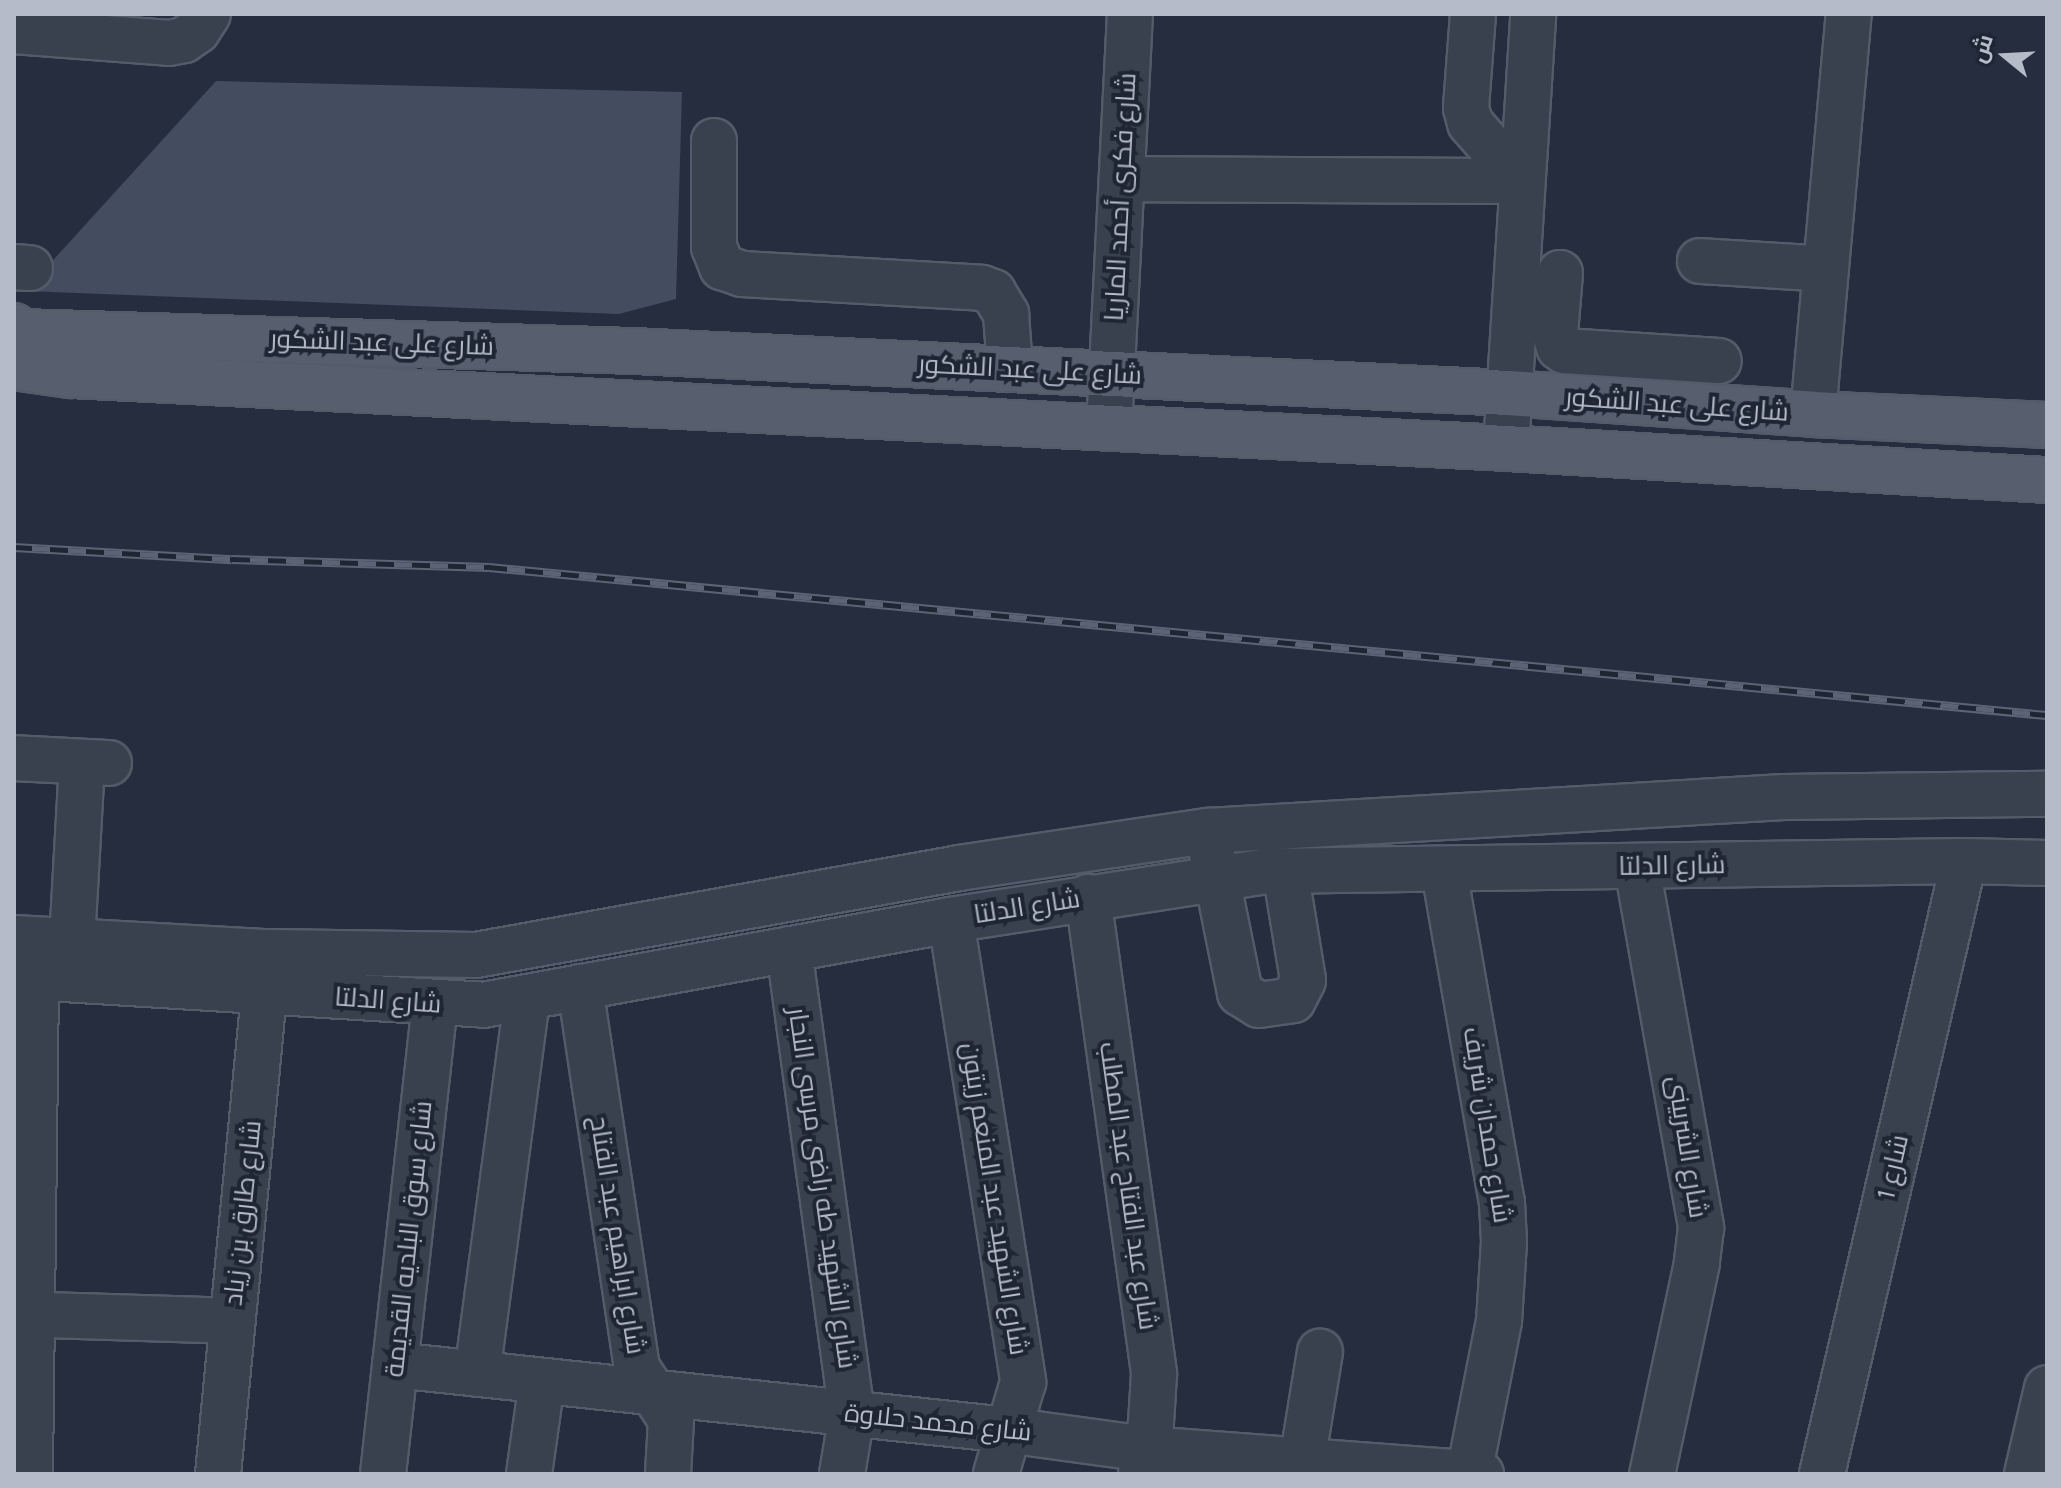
<!DOCTYPE html>
<meta charset="utf-8">
<style>
body{margin:0}
#map{position:relative;width:2061px;height:1488px;overflow:hidden;background:#252d3e;font-family:Karla,Cairo,sans-serif}
div>[style]{position:absolute}
.building>*{inset:0;background:#444d60}
.roads{filter:drop-shadow(2px 0 #545b69) drop-shadow(-2px 0 #545b69) drop-shadow(0 2px #545b69) drop-shadow(0 -2px #545b69)}
.minor>*{height:44px;margin:-22px;padding:0 22px;transform-origin:22px;border-radius:22px;background:#39404e}
.major>*{height:44px;margin:-22px;padding:0 22px;transform-origin:22px;border-radius:22px;background:#575e6e}
.rail>*{height:9px;margin-top:-4.5px;transform-origin:0;background:repeating-linear-gradient(90deg,#1e2533 0 18px,#5b6375 0 36px);box-sizing:border-box;border-block:2px solid #5b6375}
span{translate:-50% -50%;white-space:nowrap;text-align:center;line-height:1.15;-webkit-text-stroke:8px #1e2533;paint-order:stroke}
.street-label{font-size:26px;color:#b5bbc9}
.frame{position:absolute;inset:0;border:16px solid #b5bbc9;pointer-events:none}
.north{position:absolute;left:1965px;top:16px;width:80px;height:80px;-webkit-text-stroke:6px #1e2533;paint-order:stroke;rotate:288deg;font-size:22px;font-weight:700;line-height:32px;text-align:center;color:#b5bbc9}
.north::after{content:'';display:block;margin:auto;width:28px;height:36px;background:#b5bbc9;clip-path:polygon(50% 0,100% 100%,50% 72%,0 100%)}
</style>
<div id="map">
<div class="building">
<i style="clip-path:polygon(216px 81px,682px 92px,676px 299px,619px 314px,25px 291px)"></i>
</div>
<div class="roads">
<div class="minor">
<i style="left:1473px;top:14px;width:94px;rotate:94.3deg"></i>
<i style="left:1466px;top:108px;width:16px;rotate:75deg"></i>
<i style="left:1470px;top:123px;width:37px;rotate:49deg"></i>
<i style="left:1494px;top:151px;width:32px;rotate:28deg"></i>
<i style="left:14px;top:31px;width:155px;rotate:4.4deg"></i>
<i style="left:169px;top:43px;width:15px;rotate:-11deg"></i>
<i style="left:184px;top:40px;width:16px;rotate:-35deg"></i>
<i style="left:197px;top:31px;width:20px;rotate:-57deg"></i>
<i style="left:714px;top:141px;width:106px;rotate:90deg"></i>
<i style="left:714px;top:247px;width:22px;rotate:68deg"></i>
<i style="left:722px;top:267px;width:21px;rotate:19deg"></i>
<i style="left:742px;top:274px;width:240px;rotate:3.3deg"></i>
<i style="left:982px;top:288px;width:12px;rotate:20deg"></i>
<i style="left:993px;top:292px;width:26px;rotate:59deg"></i>
<i style="left:1006px;top:314px;width:55px;rotate:85.8deg"></i>
<i style="left:1122px;top:179px;width:399px;rotate:0.3deg"></i>
<i style="left:1700px;top:261px;width:126px;rotate:3.6deg"></i>
<i style="left:14px;top:267px;width:16px;rotate:4deg"></i>
<i style="left:1560px;top:273px;width:61px;rotate:94.7deg"></i>
<i style="left:1555px;top:334px;width:14px;rotate:73deg"></i>
<i style="left:1559px;top:347px;width:6px;rotate:39deg"></i>
<i style="left:1564px;top:351px;width:155px;rotate:3.7deg"></i>
<i style="left:1813px;top:414px;width:402px;rotate:-84.9deg"></i>
<i style="left:1109px;top:428px;width:415px;rotate:-87.1deg"></i>
<i style="left:1506px;top:448px;width:435px;rotate:-86.4deg"></i>
<i style="left:14px;top:758px;width:95px;rotate:3deg"></i>
<i style="left:1211px;top:849px;width:147px;rotate:78.6deg"></i>
<i style="left:1240px;top:993px;width:22px;rotate:32deg"></i>
<i style="left:1259px;top:1005px;width:34px;rotate:-8deg"></i>
<i style="left:1293px;top:1000px;width:22px;rotate:-63deg"></i>
<i style="left:1303px;top:980px;width:111px;rotate:-99.3deg"></i>
<i style="left:1637px;top:867px;width:367px;rotate:79.9deg"></i>
<i style="left:1701px;top:1228px;width:35px;rotate:97deg"></i>
<i style="left:1697px;top:1263px;width:216px;rotate:102deg"></i>
<i style="left:1444px;top:871px;width:337px;rotate:80.1deg"></i>
<i style="left:1502px;top:1203px;width:39px;rotate:87deg"></i>
<i style="left:1504px;top:1242px;width:79px;rotate:93.6deg"></i>
<i style="left:1499px;top:1321px;width:156px;rotate:101.1deg"></i>
<i style="left:1088px;top:897px;width:482px;rotate:82.1deg"></i>
<i style="left:1154px;top:1374px;width:49px;rotate:93.5deg"></i>
<i style="left:1151px;top:1423px;width:52px;rotate:101.1deg"></i>
<i style="left:951px;top:920px;width:468px;rotate:81.1deg"></i>
<i style="left:1023px;top:1382px;width:96px;rotate:106.4deg"></i>
<i style="left:14px;top:938px;width:254px;rotate:3.2deg"></i>
<i style="left:268px;top:952px;width:208px;rotate:0.8deg"></i>
<i style="left:476px;top:955px;width:491px;rotate:-10.2deg"></i>
<i style="left:959px;top:868px;width:252px;rotate:-8.5deg"></i>
<i style="left:1208px;top:831px;width:577px;rotate:-3.38deg"></i>
<i style="left:1784px;top:797px;width:263px;rotate:-0.7deg"></i>
<i style="left:72px;top:942px;width:180px;rotate:-86.8deg"></i>
<i style="left:789px;top:949px;width:469px;rotate:82.3deg"></i>
<i style="left:852px;top:1414px;width:61px;rotate:99.5deg"></i>
<i style="left:14px;top:976px;width:470px;rotate:3.5deg"></i>
<i style="left:483px;top:1005px;width:476px;rotate:-10.3deg"></i>
<i style="left:951px;top:920px;width:322px;rotate:-8.8deg"></i>
<i style="left:1269px;top:871px;width:695px;rotate:-0.82deg"></i>
<i style="left:1964px;top:861px;width:83px;rotate:1.4deg"></i>
<i style="left:580px;top:987px;width:385px;rotate:81.5deg"></i>
<i style="left:637px;top:1368px;width:62px;rotate:56.8deg"></i>
<i style="left:671px;top:1420px;width:54px;rotate:93.2deg"></i>
<i style="left:14px;top:1314px;width:218px;rotate:1.8deg"></i>
<i style="left:395px;top:1365px;width:615px;rotate:6.06deg"></i>
<i style="left:1007px;top:1430px;width:140px;rotate:7.8deg"></i>
<i style="left:1146px;top:1449px;width:336px;rotate:4.3deg"></i>
<i style="left:477px;top:1374px;width:380px;rotate:-82.4deg"></i>
<i style="left:30px;top:1474px;width:497px;rotate:-89.3deg"></i>
<i style="left:218px;top:1474px;width:513px;rotate:-84.52deg"></i>
<i style="left:383px;top:1474px;width:473px;rotate:-83.7deg"></i>
<i style="left:529px;top:1474px;width:93px;rotate:-82deg"></i>
<i style="left:1300px;top:1474px;width:124px;rotate:-80.7deg"></i>
<i style="left:1822px;top:1474px;width:629px;rotate:-76.96deg"></i>
<i style="left:2027px;top:1474px;width:88px;rotate:-76.9deg"></i>
</div>
<div class="major">
<i style="left:14px;top:326px;width:10px;rotate:37deg"></i>
<i style="left:22px;top:332px;width:612px;rotate:1.78deg"></i>
<i style="left:634px;top:351px;width:875px;rotate:2.75deg"></i>
<i style="left:1508px;top:393px;width:306px;rotate:3.9deg"></i>
<i style="left:1813px;top:414px;width:234px;rotate:2.7deg"></i>
<i style="left:14px;top:367px;width:57px;rotate:8.1deg"></i>
<i style="left:70px;top:375px;width:1438px;rotate:2.91deg"></i>
<i style="left:1506px;top:448px;width:542px;rotate:3.39deg"></i>
</div>
</div>
<div class="rail">
<i style="left:14px;top:547px;width:218px;rotate:3.2deg"></i>
<i style="left:232px;top:559px;width:257px;rotate:1.8deg"></i>
<i style="left:489px;top:567px;width:1565px;rotate:5.43deg"></i>
</div>
<div class="street-label">
<span style="left:1121px;top:197px;rotate:-87deg">شارع فكرى أحمد الماريا</span>
<span style="left:382px;top:343px;rotate:2deg">شارع على عبد الشكور</span>
<span style="left:1030px;top:370px;rotate:3deg">شارع على عبد الشكور</span>
<span style="left:1677px;top:405px;rotate:4deg">شارع على عبد الشكور</span>
<span style="left:1672px;top:866px;rotate:-1deg">شارع الدلتا</span>
<span style="left:1027px;top:907px;rotate:-9deg">شارع الدلتا</span>
<span style="left:388px;top:1001px;rotate:4deg">شارع الدلتا</span>
<span style="left:1487px;top:1125px;rotate:81deg">شارع حمدان شريف</span>
<span style="left:1687px;top:1147px;rotate:81deg">شارع الشربينى</span>
<span style="left:1893px;top:1167px;rotate:-77deg">شارع 1</span>
<span style="left:1128px;top:1186px;rotate:82deg">شارع عبد الفتاح عبد المطلب</span>
<span style="left:822px;top:1188px;rotate:82deg">شارع الشهيد طه راضى مرسى النجار</span>
<span style="left:994px;top:1199px;rotate:81deg">شارع الشهيد عبد المنعم زيتون</span>
<span style="left:243px;top:1213px;rotate:-84deg">شارع طارق بن زياد</span>
<span style="left:617px;top:1235px;rotate:81deg">شارع ابراهيم عبد الفتاح</span>
<span style="left:409px;top:1239px;rotate:-84deg">شارع سوق البلديه القديمة</span>
<span style="left:938px;top:1423px;rotate:6deg">شارع محمد حلاوة</span>
</div>
<div class="frame"></div>
<div class="north">ش</div>
</div>
